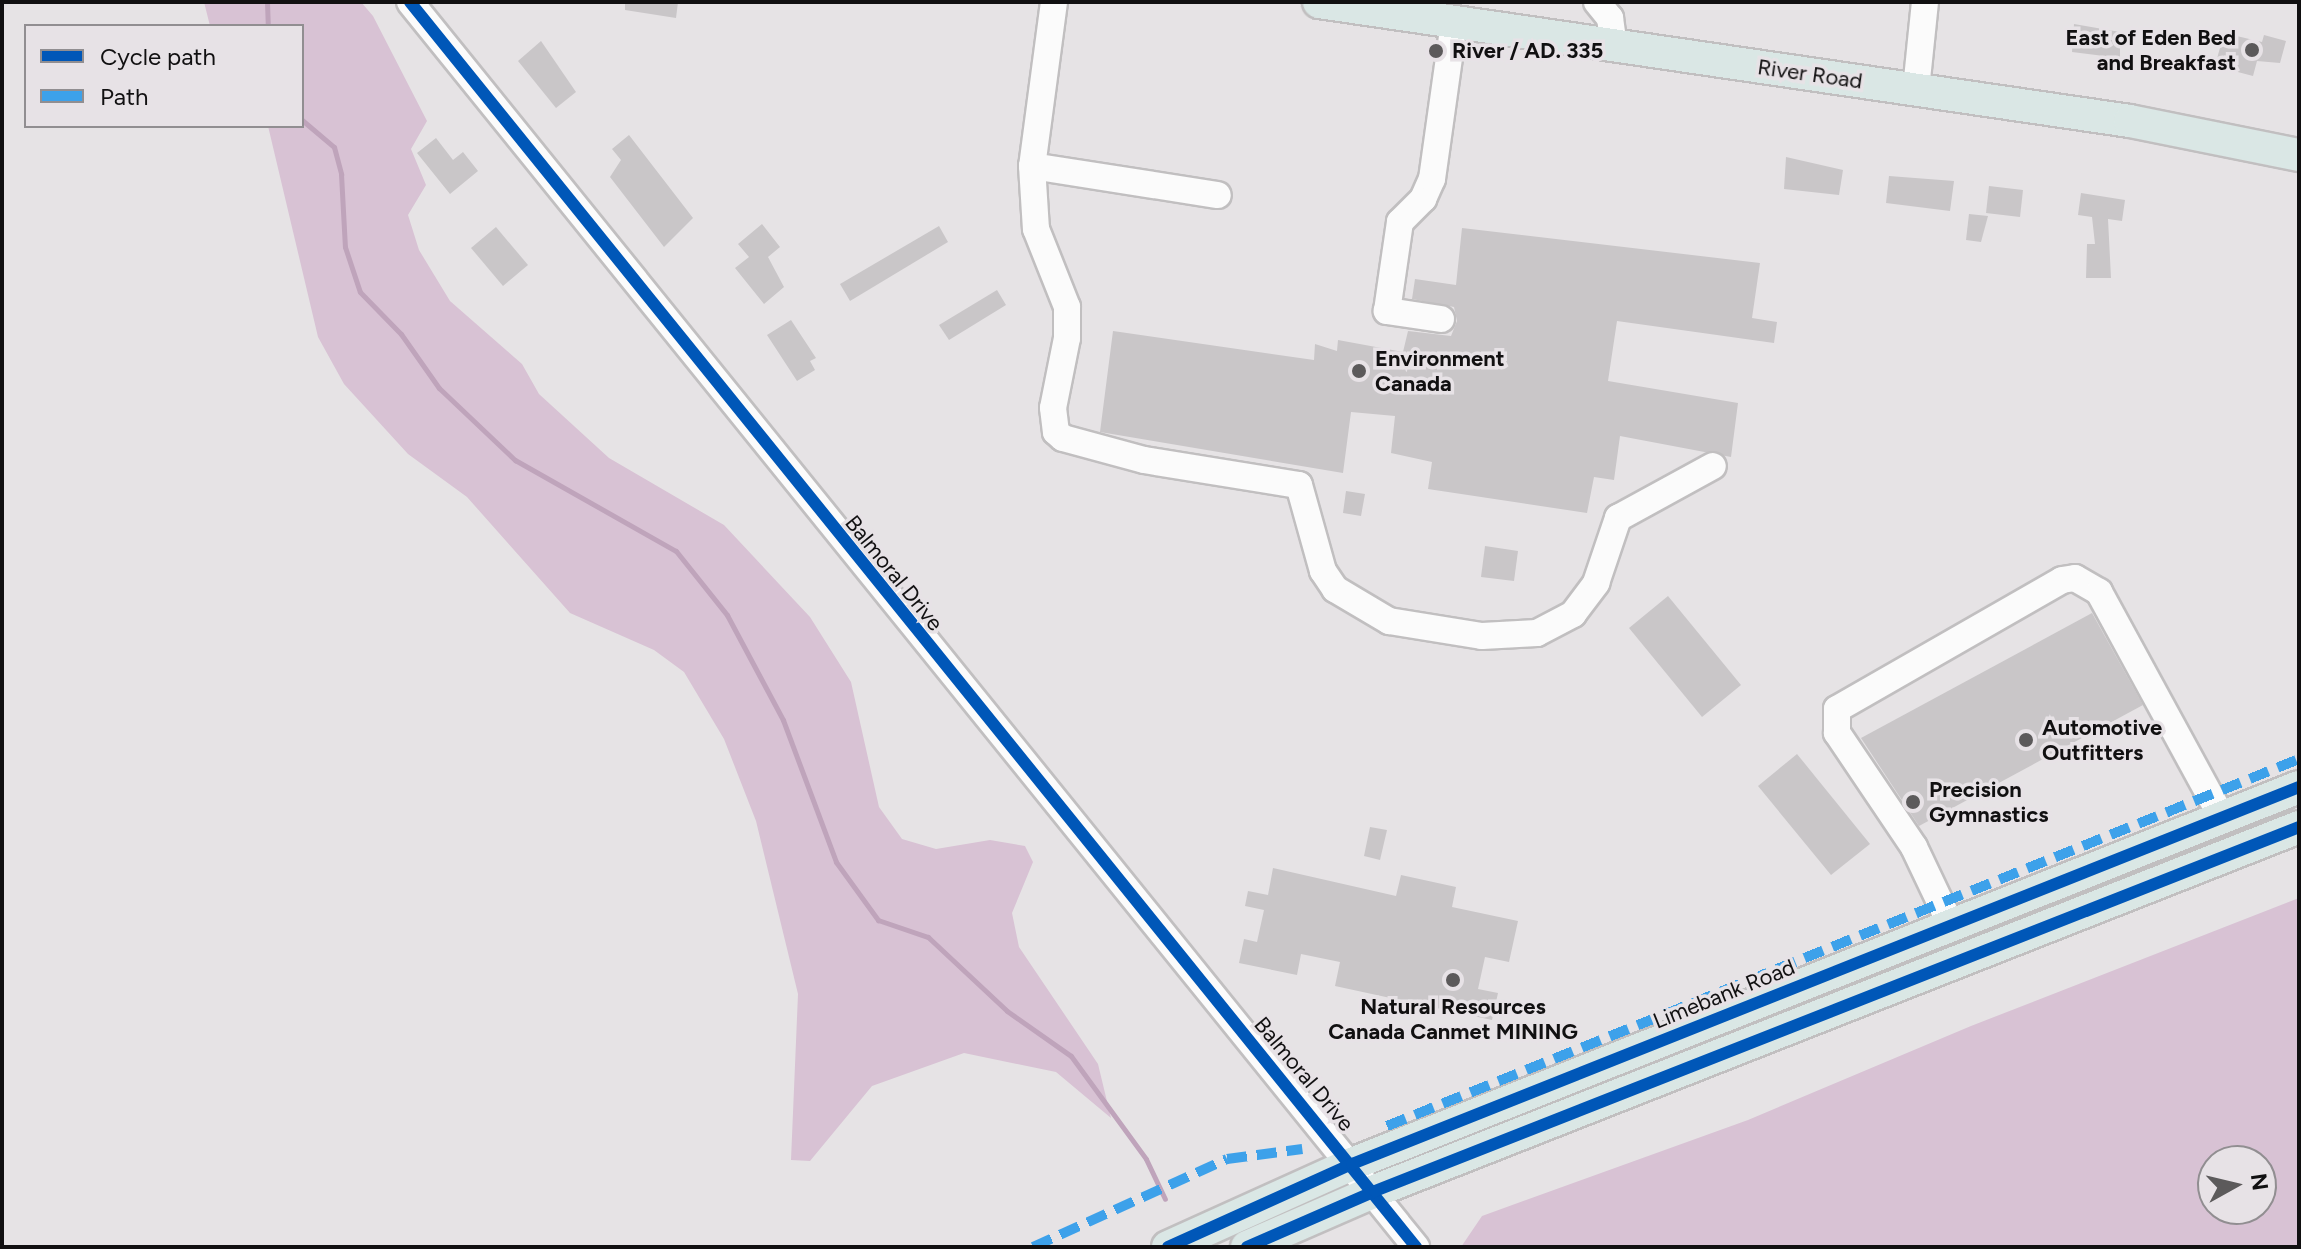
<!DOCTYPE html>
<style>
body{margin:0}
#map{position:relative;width:2301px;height:1249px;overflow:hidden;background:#e6e3e5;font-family:Figtree,sans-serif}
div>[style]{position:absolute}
.forest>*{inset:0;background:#d8c2d4}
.stream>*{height:5px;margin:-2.5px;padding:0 2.5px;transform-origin:2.5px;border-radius:2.5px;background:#bfa4bb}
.building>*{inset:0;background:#c9c6c8}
.roads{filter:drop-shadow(2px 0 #c1bfc0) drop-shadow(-2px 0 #c1bfc0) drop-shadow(0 2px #c1bfc0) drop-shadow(0 -2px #c1bfc0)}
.minor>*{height:26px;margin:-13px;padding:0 13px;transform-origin:13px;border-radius:13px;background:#fbfbfb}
.major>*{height:32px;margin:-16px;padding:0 16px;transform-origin:16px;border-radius:16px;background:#dae7e5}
.quiet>*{height:10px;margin-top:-5px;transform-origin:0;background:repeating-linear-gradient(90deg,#3da1ea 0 20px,transparent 0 30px)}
.cycleway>*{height:12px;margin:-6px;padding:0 6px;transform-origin:6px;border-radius:6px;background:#0057b8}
.dots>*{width:22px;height:22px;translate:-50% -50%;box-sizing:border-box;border:4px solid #e7e2e6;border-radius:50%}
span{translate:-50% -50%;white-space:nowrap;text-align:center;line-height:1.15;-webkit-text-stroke:7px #e7e2e6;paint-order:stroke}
.poi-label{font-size:22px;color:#111011;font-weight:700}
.right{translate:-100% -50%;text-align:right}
.left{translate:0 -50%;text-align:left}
.street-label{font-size:22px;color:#111011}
.frame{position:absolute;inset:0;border:4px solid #111011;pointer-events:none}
.legend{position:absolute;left:24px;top:24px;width:280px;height:104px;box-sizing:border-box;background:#e7e2e6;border:2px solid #918e91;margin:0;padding:10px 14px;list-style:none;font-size:24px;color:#111011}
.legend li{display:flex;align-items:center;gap:16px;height:40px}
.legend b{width:40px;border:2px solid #918e91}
.north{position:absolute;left:2197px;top:1145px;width:80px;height:80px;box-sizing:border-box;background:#e7e2e6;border:2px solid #918e91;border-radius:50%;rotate:82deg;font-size:22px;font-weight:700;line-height:32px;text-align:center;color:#111011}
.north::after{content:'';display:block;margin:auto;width:28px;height:36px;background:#5c5a5b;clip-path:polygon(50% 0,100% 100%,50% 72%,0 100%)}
</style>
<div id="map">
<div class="forest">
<i style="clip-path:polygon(204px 2px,361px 2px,373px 16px,427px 121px,411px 149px,426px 185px,408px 215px,419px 250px,450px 301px,522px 364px,539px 394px,609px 458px,724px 525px,810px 617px,851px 682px,879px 807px,902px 839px,936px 849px,990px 840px,1025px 846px,1033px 862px,1012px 913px,1019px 947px,1098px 1064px,1111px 1118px,1056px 1072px,964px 1053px,872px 1086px,810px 1161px,791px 1160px,798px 994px,756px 821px,724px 739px,684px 672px,654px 650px,570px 613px,467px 497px,408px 454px,344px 384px,318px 337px,268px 126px,302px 126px,302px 26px,210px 26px)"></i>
<i style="clip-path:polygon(evenodd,2299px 898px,2299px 1247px,1461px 1247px,1482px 1216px,1748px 1120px,1971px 1026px,2299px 898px,2213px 1161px,2261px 1161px,2261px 1209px,2213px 1209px,2213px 1161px)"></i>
</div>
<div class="stream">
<i style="left:267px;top:2px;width:24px;rotate:88deg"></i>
<i style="left:302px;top:120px;width:42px;rotate:40.2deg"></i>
<i style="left:334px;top:147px;width:28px;rotate:75deg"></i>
<i style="left:341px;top:174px;width:73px;rotate:86.9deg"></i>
<i style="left:345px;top:247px;width:47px;rotate:71.6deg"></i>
<i style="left:360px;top:292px;width:59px;rotate:45.7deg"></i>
<i style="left:401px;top:334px;width:66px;rotate:54.9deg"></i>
<i style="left:439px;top:388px;width:105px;rotate:43.5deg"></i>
<i style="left:515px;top:460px;width:185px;rotate:29.5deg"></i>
<i style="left:676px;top:551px;width:82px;rotate:51.4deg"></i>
<i style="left:727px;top:615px;width:119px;rotate:61.9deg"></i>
<i style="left:783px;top:720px;width:152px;rotate:69.5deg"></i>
<i style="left:836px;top:862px;width:72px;rotate:54.1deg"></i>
<i style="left:878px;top:920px;width:53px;rotate:18.8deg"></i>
<i style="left:928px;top:937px;width:108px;rotate:43.1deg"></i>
<i style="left:1007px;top:1011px;width:78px;rotate:35.1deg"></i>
<i style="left:1071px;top:1056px;width:127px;rotate:53.9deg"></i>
<i style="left:1146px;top:1159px;width:44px;rotate:64.6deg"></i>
</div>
<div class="building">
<i style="clip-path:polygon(625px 2px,678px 2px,676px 18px,625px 10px)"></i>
<i style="clip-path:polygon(2074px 24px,2120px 32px,2120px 58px,2072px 52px)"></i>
<i style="clip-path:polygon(2224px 33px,2262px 42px,2264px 35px,2286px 41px,2280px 63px,2257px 61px,2253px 76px,2215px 66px)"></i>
<i style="clip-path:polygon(541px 41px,576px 92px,556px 108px,518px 61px)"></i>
<i style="clip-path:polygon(629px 135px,693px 218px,664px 247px,610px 177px,621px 160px,612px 149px)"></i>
<i style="clip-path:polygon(436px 138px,453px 160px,463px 152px,478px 171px,450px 194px,417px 153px)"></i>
<i style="clip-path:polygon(1786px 157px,1843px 170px,1839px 195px,1784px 189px)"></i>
<i style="clip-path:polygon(1889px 176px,1954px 181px,1950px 211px,1886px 203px)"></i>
<i style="clip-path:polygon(1989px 186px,2023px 190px,2020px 217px,1986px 213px)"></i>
<i style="clip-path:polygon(2081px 193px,2125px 200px,2122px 221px,2108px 219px,2111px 278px,2086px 278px,2087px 244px,2095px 244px,2092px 217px,2078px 215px)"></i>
<i style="clip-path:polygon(1969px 214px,1988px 216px,1981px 242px,1966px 240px)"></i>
<i style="clip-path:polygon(762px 224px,780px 247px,768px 257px,784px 287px,764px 304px,735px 268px,749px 257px,738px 244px)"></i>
<i style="clip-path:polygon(939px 226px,948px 242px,850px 301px,840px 284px)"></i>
<i style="clip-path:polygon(496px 227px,528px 265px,503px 286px,471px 248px)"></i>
<i style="clip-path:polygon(1462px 228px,1760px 263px,1752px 318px,1777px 322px,1774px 343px,1617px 321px,1608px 381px,1738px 403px,1731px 457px,1620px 436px,1614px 480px,1594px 477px,1587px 513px,1428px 489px,1432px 462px,1391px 453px,1395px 416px,1351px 412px,1343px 473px,1100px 432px,1113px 331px,1314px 360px,1315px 344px,1337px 351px,1338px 340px,1403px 352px,1408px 331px,1451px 336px,1457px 321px,1454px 307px,1412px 299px,1415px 279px,1456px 285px)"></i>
<i style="clip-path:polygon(997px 290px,1006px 305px,949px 340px,939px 325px)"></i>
<i style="clip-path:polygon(791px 320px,816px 358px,810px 361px,815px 370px,797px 381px,767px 335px)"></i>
<i style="clip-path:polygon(1346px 491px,1365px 494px,1361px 516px,1343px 513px)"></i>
<i style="clip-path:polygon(1485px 546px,1518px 551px,1514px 581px,1481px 577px)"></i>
<i style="clip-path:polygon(1668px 596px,1741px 685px,1702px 717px,1629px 628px)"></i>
<i style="clip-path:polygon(2092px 613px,2143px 705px,1919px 826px,1861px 738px)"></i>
<i style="clip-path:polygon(1797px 754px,1870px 844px,1831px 875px,1758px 786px)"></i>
<i style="clip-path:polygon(1370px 827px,1387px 830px,1380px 860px,1364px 856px)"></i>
<i style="clip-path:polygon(1273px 868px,1396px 896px,1401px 875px,1456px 887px,1452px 907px,1518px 921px,1509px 962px,1485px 957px,1478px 989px,1498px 993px,1492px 1020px,1335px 986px,1340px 962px,1301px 954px,1297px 975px,1239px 963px,1244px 939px,1257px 942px,1264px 910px,1245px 906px,1248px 891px,1268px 895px)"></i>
</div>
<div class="roads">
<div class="minor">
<i style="left:410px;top:2px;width:1601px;rotate:51.06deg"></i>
<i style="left:1054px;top:2px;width:165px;rotate:97.6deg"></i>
<i style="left:1032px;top:166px;width:63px;rotate:86.4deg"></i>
<i style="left:1036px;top:229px;width:84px;rotate:68.3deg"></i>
<i style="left:1067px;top:307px;width:31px;rotate:90deg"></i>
<i style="left:1067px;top:338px;width:71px;rotate:101.3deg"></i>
<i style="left:1053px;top:408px;width:24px;rotate:83deg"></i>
<i style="left:1056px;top:432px;width:9px;rotate:41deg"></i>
<i style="left:1063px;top:438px;width:84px;rotate:15.2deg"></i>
<i style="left:1144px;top:460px;width:157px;rotate:9.2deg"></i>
<i style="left:1299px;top:485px;width:89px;rotate:74.4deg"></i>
<i style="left:1323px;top:571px;width:22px;rotate:56deg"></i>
<i style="left:1335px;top:589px;width:63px;rotate:30.7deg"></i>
<i style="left:1389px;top:621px;width:94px;rotate:9.2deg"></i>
<i style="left:1482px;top:636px;width:55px;rotate:-3.1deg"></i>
<i style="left:1537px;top:633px;width:41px;rotate:-27.8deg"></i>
<i style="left:1573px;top:614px;width:39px;rotate:-53deg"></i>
<i style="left:1596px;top:583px;width:69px;rotate:-71.3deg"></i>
<i style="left:1618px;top:518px;width:108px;rotate:-28.7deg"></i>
<i style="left:1597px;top:2px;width:21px;rotate:51deg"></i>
<i style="left:1610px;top:18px;width:28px;rotate:82deg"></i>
<i style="left:1916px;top:89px;width:87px;rotate:-84.1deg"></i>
<i style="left:1032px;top:166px;width:188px;rotate:8.9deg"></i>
<i style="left:1441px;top:319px;width:55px;rotate:-171.6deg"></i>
<i style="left:1387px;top:311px;width:90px;rotate:-81.7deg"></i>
<i style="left:1400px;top:222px;width:33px;rotate:-45deg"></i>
<i style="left:1423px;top:199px;width:22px;rotate:-66deg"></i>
<i style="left:1432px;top:179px;width:158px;rotate:-82deg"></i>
<i style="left:1951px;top:925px;width:86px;rotate:-115.4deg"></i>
<i style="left:1914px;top:847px;width:138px;rotate:-124deg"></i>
<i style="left:1837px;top:733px;width:24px;rotate:-90deg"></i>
<i style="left:1837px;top:709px;width:259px;rotate:-29.8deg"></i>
<i style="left:2062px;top:580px;width:13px;rotate:-9deg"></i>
<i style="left:2075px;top:578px;width:28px;rotate:30deg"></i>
<i style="left:2099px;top:592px;width:257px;rotate:61.4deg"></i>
</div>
<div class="major">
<i style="left:1319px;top:2px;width:820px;rotate:8.35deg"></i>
<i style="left:2130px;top:121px;width:172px;rotate:11.4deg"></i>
<i style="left:1168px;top:1247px;width:202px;rotate:-24.3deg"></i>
<i style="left:1352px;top:1164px;width:1019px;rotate:-21.71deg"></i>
<i style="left:1247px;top:1247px;width:140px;rotate:-23.6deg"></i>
<i style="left:1375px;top:1191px;width:993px;rotate:-21.5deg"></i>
</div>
</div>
<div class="quiet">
<i style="left:1387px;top:1126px;width:983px;rotate:-21.92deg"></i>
<i style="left:1033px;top:1247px;width:213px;rotate:-24.4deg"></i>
<i style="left:1227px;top:1159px;width:76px;rotate:-7.6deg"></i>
</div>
<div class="cycleway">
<i style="left:410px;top:2px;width:1601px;rotate:51.06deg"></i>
<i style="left:1168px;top:1247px;width:202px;rotate:-24.3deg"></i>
<i style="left:1352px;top:1164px;width:1019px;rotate:-21.71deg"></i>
<i style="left:1247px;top:1247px;width:140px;rotate:-23.6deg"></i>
<i style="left:1375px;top:1191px;width:993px;rotate:-21.5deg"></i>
</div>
<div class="dots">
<i style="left:2252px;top:50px;background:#5c5a5b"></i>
<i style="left:1436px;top:51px;background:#5c5a5b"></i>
<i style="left:1359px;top:371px;background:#5c5a5b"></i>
<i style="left:2026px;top:740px;background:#5c5a5b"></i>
<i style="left:1913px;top:802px;background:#5c5a5b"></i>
<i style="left:1453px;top:980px;background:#5c5a5b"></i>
</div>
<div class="poi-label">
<span class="right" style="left:2236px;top:50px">East of Eden Bed<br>and Breakfast</span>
<span class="left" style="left:1452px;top:51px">River / AD. 335</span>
<span class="left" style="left:1375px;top:371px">Environment<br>Canada</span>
<span class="left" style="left:2042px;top:740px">Automotive<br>Outfitters</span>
<span class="left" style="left:1929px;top:802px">Precision<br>Gymnastics</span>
<span style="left:1453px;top:1019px">Natural Resources<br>Canada Canmet MINING</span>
</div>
<div class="street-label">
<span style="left:1810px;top:74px;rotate:8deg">River Road</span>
<span style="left:894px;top:573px;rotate:51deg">Balmoral Drive</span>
<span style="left:1724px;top:994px;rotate:-22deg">Limebank Road</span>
<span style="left:1304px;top:1074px;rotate:50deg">Balmoral Drive</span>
</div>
<div class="frame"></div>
<ul class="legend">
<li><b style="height:10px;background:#0057b8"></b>Cycle path</li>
<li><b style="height:10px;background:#3da1ea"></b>Path</li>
</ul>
<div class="north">N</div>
</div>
